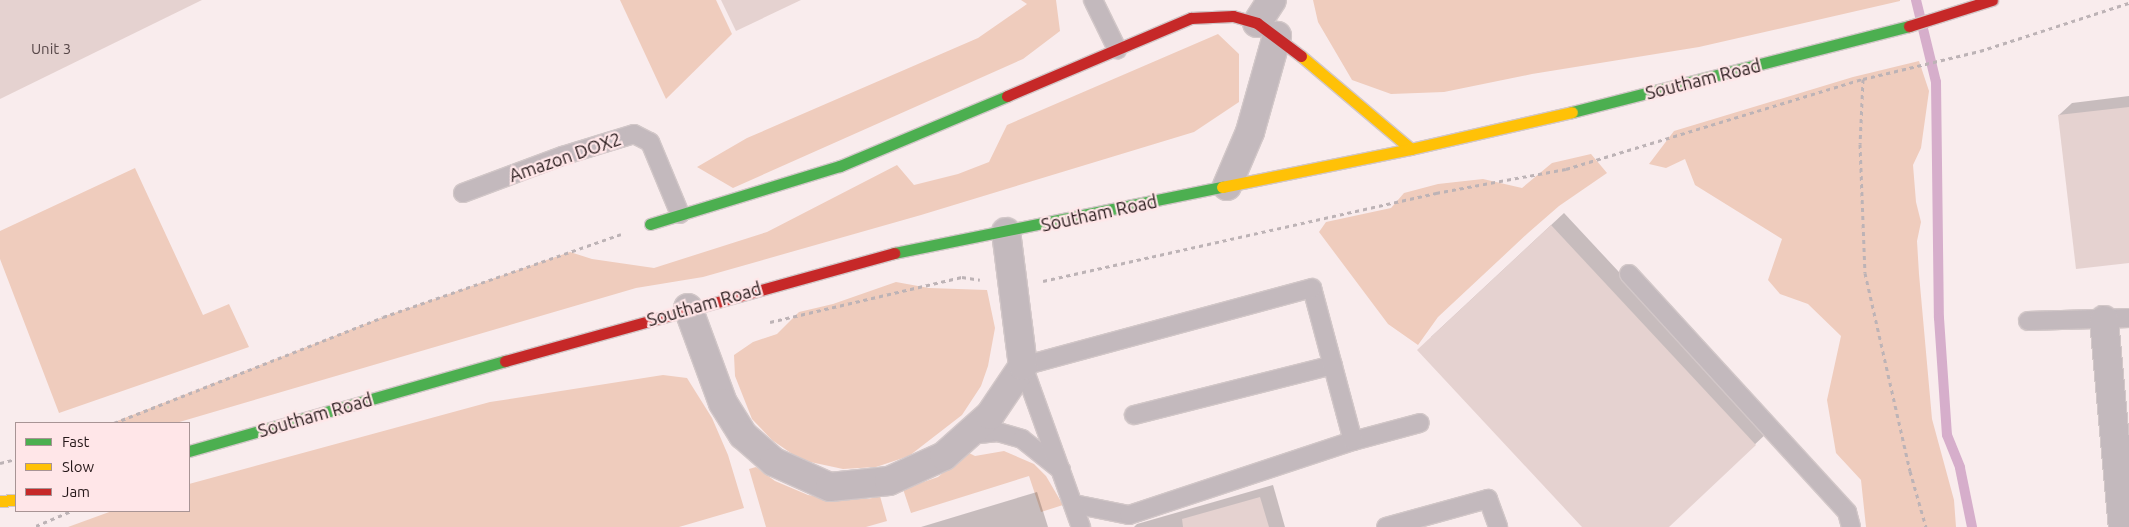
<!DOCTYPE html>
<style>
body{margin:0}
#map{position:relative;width:2129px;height:527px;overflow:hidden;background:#f9eced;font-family:Ubuntu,sans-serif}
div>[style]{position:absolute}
.green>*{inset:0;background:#efccbd}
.shadow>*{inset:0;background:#0003}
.stream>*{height:10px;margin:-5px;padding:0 5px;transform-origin:5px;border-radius:5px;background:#d6aecb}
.building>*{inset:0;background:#e5d2d0}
.path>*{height:3px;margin-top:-1.5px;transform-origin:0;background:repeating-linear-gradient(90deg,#bdb3b6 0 4px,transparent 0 8px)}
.roads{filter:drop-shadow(1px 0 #d2c7c8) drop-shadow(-1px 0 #d2c7c8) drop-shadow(0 1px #d2c7c8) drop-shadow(0 -1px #d2c7c8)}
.lane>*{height:18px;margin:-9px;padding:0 9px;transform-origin:9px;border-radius:9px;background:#c3b9bd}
.street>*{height:28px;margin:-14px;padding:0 14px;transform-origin:14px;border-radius:14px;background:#c3b9bd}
.fast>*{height:11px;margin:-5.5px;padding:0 5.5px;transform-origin:5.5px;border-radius:5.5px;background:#4caf50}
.slow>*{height:11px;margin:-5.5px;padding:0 5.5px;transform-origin:5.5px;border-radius:5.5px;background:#ffc107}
.jam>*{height:11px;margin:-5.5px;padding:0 5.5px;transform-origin:5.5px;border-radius:5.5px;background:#c62828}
span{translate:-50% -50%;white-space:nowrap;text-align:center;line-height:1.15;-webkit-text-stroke:4.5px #ffe6e8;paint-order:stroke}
.number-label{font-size:15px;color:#584849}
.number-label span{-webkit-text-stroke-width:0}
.street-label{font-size:18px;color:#261819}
.legend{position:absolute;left:15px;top:422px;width:175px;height:90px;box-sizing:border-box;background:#ffe6e8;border:1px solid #a89495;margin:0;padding:6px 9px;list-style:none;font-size:15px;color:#261819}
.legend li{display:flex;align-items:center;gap:10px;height:25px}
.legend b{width:25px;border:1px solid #a89495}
</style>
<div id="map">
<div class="green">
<i style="clip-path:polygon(620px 0,716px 0,732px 34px,666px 99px)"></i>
<i style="clip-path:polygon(1021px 0,1056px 0,1060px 31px,1023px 59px,733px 188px,697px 167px,747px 138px,978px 38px,1027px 4px)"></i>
<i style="clip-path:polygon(1313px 0,1900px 0,1900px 1px,1699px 47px,1532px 74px,1444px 92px,1391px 94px,1352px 80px,1318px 22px)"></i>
<i style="clip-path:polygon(1218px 34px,1239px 54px,1239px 102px,1194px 132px,921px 215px,703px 277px,636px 288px,176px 423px,112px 423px,383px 317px,570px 252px,592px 259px,654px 268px,767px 232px,897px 165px,914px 185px,958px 174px,989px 162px,1007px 125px)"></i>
<i style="clip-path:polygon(1919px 61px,1929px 91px,1921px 148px,1913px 165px,1916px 202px,1921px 222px,1917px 241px,1919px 274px,1932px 419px,1954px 500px,1956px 527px,1866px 527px,1861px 480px,1836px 453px,1827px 400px,1841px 336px,1808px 304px,1780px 294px,1768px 280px,1782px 239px,1695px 185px,1685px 159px,1666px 168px,1649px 164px,1674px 131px,1853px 77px)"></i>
<i style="clip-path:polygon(1591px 154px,1607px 173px,1559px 206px,1528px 233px,1438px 317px,1418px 345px,1388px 324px,1319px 232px,1326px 222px,1391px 208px,1404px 193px,1438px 184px,1483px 179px,1522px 188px,1552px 163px)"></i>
<i style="clip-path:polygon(135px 168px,203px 315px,229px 304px,249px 347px,59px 413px,0 259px,0 231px)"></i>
<i style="clip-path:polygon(896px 282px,929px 288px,987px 290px,995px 328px,988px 366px,981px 386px,962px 415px,909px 456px,876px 467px,843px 469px,801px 460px,772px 440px,752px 419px,735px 376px,734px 355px,753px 342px,777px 334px,799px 312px,833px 304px)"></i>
<i style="clip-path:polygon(663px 375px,687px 378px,712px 418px,728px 455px,744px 508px,679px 527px,68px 527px,112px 511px,189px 511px,189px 484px,490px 402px)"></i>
<i style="clip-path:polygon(1004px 451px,1034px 464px,1046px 476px,1063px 505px,1041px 512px,1029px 476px,911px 513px,903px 489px,938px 477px,967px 452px,975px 456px)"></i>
<i style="clip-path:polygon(756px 467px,775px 481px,808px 495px,838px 499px,868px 499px,880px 496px,887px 521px,866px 527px,766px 527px,749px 469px)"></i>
</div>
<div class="shadow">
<i style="clip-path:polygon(2129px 96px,2129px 262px,2059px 115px,2072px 103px)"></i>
<i style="clip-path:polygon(1564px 213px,1768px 432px,1667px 527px,1584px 527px,1431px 337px)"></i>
<i style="clip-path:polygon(1273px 485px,1285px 527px,1134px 527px,1137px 524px)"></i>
<i style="clip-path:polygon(1037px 492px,1048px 527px,921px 527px)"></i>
</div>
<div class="stream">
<i style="left:1916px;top:0;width:84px;rotate:76.3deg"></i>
<i style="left:1936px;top:82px;width:236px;rotate:89.3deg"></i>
<i style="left:1939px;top:318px;width:117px;rotate:86.1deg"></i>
<i style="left:1947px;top:435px;width:35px;rotate:68deg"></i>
<i style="left:1960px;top:468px;width:60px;rotate:78.5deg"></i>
</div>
<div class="building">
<i style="clip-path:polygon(0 0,202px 0,0 99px)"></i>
<i style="clip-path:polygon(721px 0,801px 0,736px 31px)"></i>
<i style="clip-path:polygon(2129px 107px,2129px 263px,2076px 269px,2058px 115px)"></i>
<i style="clip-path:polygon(1551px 225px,1756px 445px,1669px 527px,1582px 527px,1417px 350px)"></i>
<i style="clip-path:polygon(1260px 497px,1269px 527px,1183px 527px,1182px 519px)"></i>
</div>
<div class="path">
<i style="left:1863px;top:79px;width:65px;rotate:92.6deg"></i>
<i style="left:1860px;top:144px;width:129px;rotate:87.8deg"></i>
<i style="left:1865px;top:273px;width:203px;rotate:77.2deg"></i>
<i style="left:1910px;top:471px;width:58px;rotate:74.1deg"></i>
<i style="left:1043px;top:281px;width:403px;rotate:-12.6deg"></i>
<i style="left:1436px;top:193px;width:132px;rotate:-10.5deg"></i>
<i style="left:1566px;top:169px;width:310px;rotate:-16.9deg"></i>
<i style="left:1863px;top:79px;width:120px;rotate:-13.5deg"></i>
<i style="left:1980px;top:51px;width:157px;rotate:-17.9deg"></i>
<i style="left:770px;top:322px;width:197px;rotate:-13.2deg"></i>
<i style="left:962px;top:277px;width:18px;rotate:9deg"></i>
<i style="left:114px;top:423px;width:289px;rotate:-21.5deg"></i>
<i style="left:383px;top:317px;width:252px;rotate:-19.2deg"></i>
<i style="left:0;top:463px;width:16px;rotate:-14deg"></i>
<i style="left:36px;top:526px;width:38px;rotate:-23deg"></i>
</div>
<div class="roads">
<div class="lane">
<i style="left:1093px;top:0;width:55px;rotate:63.9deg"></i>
<i style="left:463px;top:193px;width:106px;rotate:-20.5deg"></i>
<i style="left:562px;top:156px;width:75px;rotate:-17deg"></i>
<i style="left:634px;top:134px;width:18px;rotate:27deg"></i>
<i style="left:650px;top:142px;width:78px;rotate:67.4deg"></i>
<i style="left:1629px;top:274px;width:323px;rotate:47.5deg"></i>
<i style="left:1847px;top:512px;width:16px;rotate:75deg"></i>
<i style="left:2028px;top:321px;width:101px;rotate:-1.7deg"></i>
<i style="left:1134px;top:415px;width:205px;rotate:-14.1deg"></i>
<i style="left:969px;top:435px;width:29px;rotate:-6deg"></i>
<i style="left:998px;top:432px;width:25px;rotate:16deg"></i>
<i style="left:1022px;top:439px;width:50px;rotate:38.5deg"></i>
<i style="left:1353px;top:441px;width:69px;rotate:-15deg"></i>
<i style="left:1074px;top:504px;width:56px;rotate:11.3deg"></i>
<i style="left:1129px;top:515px;width:236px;rotate:-18.3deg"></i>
<i style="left:1353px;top:441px;width:158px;rotate:-105deg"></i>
<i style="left:1312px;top:288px;width:299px;rotate:164.9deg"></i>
<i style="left:1023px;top:366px;width:171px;rotate:70.2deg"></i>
<i style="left:1386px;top:527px;width:106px;rotate:-15.4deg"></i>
<i style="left:1488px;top:499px;width:30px;rotate:70deg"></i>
</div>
<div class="street">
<i style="left:1257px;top:23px;width:27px;rotate:-57deg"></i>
<i style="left:1227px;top:186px;width:59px;rotate:-66.9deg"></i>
<i style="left:1250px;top:132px;width:100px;rotate:-74.3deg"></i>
<i style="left:688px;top:308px;width:101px;rotate:69.8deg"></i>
<i style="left:723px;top:403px;width:38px;rotate:58deg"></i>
<i style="left:743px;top:435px;width:41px;rotate:41.1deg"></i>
<i style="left:774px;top:462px;width:61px;rotate:24.1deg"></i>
<i style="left:830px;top:487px;width:59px;rotate:-5.8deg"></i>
<i style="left:889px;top:481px;width:60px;rotate:-24.4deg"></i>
<i style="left:944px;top:456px;width:62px;rotate:-41.7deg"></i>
<i style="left:990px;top:415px;width:59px;rotate:-56deg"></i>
<i style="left:1023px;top:366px;width:135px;rotate:-97.2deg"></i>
<i style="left:2104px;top:320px;width:208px;rotate:84.8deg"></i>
</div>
<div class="fast">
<i style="left:1572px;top:112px;width:348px;rotate:-14.3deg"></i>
<i style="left:650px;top:224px;width:199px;rotate:-17deg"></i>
<i style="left:840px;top:166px;width:181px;rotate:-22.7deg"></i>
<i style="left:894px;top:253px;width:335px;rotate:-11.4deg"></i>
<i style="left:189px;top:451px;width:329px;rotate:-15.9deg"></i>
</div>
<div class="slow">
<i style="left:1301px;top:56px;width:144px;rotate:40.2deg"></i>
<i style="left:1222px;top:187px;width:193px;rotate:-11.4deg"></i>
<i style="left:1411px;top:149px;width:165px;rotate:-12.9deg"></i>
<i style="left:0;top:501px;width:16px;rotate:-4deg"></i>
</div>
<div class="jam">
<i style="left:1909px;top:26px;width:87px;rotate:-17.4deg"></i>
<i style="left:1007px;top:96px;width:200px;rotate:-23deg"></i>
<i style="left:1191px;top:18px;width:42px;rotate:-2.7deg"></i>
<i style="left:1233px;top:16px;width:25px;rotate:16deg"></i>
<i style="left:1257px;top:23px;width:55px;rotate:36.9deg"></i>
<i style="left:505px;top:361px;width:404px;rotate:-15.5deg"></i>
</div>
</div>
<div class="number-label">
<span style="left:51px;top:49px">Unit 3</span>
</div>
<div class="street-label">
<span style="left:1703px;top:79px;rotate:-14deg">Southam Road</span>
<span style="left:565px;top:157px;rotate:-19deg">Amazon DOX2</span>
<span style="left:1099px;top:213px;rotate:-12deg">Southam Road</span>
<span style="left:704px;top:304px;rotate:-16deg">Southam Road</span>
<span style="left:315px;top:415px;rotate:-16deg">Southam Road</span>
</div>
<ul class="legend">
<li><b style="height:6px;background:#4caf50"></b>Fast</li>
<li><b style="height:6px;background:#ffc107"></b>Slow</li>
<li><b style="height:6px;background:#c62828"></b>Jam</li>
</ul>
</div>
